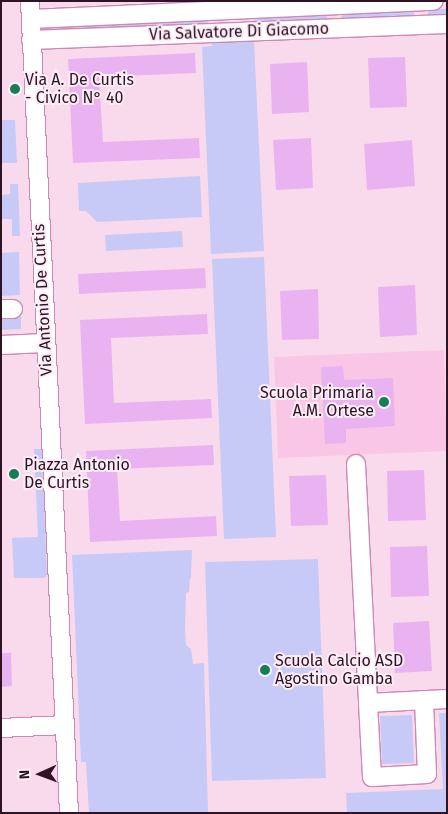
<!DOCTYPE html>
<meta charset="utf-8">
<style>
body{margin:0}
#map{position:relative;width:448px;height:814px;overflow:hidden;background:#f9daec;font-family:"Fira Sans",sans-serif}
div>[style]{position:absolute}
.built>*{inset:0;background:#f9c7e5}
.green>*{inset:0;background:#c7caf6}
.building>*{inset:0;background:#e9b3f1}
.roads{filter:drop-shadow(1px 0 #cf87b4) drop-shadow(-1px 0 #cf87b4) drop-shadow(0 1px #cf87b4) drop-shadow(0 -1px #cf87b4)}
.minor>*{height:18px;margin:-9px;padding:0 9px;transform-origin:9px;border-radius:9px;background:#fff}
.dots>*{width:14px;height:14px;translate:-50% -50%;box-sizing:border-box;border:2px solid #fcedf6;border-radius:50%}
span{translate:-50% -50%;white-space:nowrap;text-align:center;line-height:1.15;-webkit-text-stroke:4px #fcedf6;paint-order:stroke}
.street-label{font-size:16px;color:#2e1325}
.poi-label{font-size:16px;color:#2e1325}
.left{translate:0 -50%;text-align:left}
.right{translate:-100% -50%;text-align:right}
.frame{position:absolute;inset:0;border:2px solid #2e1325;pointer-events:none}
.north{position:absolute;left:15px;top:749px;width:50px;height:50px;-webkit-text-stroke:4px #fcedf6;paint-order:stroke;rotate:268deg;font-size:14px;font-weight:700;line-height:20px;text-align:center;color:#2e1325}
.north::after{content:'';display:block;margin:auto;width:18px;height:22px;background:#2e1325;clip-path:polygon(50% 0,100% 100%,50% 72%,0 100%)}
</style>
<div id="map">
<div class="built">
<i style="clip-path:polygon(444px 350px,447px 451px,278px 458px,274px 357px)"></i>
</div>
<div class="green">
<i style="clip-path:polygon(431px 9px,447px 9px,447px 17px,431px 18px,428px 16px,428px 11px)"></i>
<i style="clip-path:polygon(413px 10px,415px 17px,342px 21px,340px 19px,343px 13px)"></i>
<i style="clip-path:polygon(326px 14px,328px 21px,252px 24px,255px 17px)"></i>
<i style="clip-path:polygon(204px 19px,208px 20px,209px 23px,45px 32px,44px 30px,46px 27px)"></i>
<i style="clip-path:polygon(254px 41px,264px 251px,211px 254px,202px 47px,212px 46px,212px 42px)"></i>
<i style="clip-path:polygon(1px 120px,15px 120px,17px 163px,1px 163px)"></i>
<i style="clip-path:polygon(200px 176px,202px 217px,97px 222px,86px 211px,79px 211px,78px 183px)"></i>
<i style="clip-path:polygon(10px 184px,18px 184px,20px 236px,12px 236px,12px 219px,1px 219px,1px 195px,10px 194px)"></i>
<i style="clip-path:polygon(182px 231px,183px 247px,106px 251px,105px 235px)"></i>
<i style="clip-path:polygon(19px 252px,20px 295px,1px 296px,1px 253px)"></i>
<i style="clip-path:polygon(264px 257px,276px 537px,224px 539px,212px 259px)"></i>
<i style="clip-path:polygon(21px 317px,21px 329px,1px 330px,1px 318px)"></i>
<i style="clip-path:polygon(34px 449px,42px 449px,47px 576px,44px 578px,14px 578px,12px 538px,38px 537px)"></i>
<i style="clip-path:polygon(192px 550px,191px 578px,190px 578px,189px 592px,186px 593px,185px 629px,186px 645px,191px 649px,193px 664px,204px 663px,208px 812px,89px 813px,86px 762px,81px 762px,72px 555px)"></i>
<i style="clip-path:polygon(318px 559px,326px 778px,212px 781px,205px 562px)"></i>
<i style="clip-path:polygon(439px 713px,447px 713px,447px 813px,347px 813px,346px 793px,443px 789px)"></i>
<i style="clip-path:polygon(412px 715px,414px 763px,382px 764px,380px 716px)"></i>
</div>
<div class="building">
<i style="clip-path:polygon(195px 53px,196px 73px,99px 77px,103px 142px,199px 138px,200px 158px,73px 163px,68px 59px)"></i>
<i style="clip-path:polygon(405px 57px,407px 107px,370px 108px,368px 58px)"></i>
<i style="clip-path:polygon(307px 62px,309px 112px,272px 114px,270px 64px)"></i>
<i style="clip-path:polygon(311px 138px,313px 188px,276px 190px,273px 140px)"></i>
<i style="clip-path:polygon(412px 140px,415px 186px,367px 190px,364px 144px)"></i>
<i style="clip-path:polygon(205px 268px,206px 288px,79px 294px,78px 274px)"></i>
<i style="clip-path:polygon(415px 285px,417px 335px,380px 337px,378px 287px)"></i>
<i style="clip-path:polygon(318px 289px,319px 339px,282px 340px,280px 291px)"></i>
<i style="clip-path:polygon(207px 314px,208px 334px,111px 338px,114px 403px,211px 399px,212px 418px,85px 424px,80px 320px)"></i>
<i style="clip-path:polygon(343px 366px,344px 380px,393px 378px,395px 426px,346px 429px,346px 443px,325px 444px,321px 367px)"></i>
<i style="clip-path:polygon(213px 445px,214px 465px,117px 469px,120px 521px,216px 516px,217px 536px,90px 542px,86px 451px)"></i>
<i style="clip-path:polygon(424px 470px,426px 520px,388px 521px,387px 471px)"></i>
<i style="clip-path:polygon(326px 475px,328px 525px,291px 526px,289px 476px)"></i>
<i style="clip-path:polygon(427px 546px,429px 596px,391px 597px,390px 547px)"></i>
<i style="clip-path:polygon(429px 621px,432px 671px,395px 673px,393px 623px)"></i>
<i style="clip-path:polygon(1px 653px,11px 653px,12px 686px,1px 687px)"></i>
</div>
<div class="roads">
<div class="minor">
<i style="left:30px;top:1px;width:813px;rotate:87.25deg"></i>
<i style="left:31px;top:19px;width:403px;rotate:-2.6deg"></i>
<i style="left:31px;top:40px;width:416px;rotate:-2.2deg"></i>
<i style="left:1px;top:309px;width:12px"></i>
<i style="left:1px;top:345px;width:44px;rotate:-2.6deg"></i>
<i style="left:356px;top:464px;width:239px;rotate:87.1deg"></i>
<i style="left:424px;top:700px;width:74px;rotate:87.7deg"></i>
<i style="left:427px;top:774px;width:55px;rotate:176.9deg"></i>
<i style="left:372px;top:777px;width:74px;rotate:-93.1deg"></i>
<i style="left:368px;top:703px;width:79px;rotate:-2.9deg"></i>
<i style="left:1px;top:728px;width:64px;rotate:-2.7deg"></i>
</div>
</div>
<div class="dots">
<i style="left:15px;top:89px;background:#167d56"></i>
<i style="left:384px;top:402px;background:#167d56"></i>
<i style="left:14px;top:474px;background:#167d56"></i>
<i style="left:265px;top:670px;background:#167d56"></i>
</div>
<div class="street-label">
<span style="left:239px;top:32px;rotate:-2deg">Via Salvatore Di Giacomo</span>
<span style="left:43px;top:300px;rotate:-93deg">Via Antonio De Curtis</span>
</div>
<div class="poi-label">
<span class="left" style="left:25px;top:89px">Via A. De Curtis<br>- Civico N° 40</span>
<span class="right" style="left:374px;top:402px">Scuola Primaria<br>A.M. Ortese</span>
<span class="left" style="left:24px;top:474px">Piazza Antonio<br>De Curtis</span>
<span class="left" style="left:275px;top:670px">Scuola Calcio ASD<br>Agostino Gamba</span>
</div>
<div class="frame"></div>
<div class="north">N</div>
</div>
